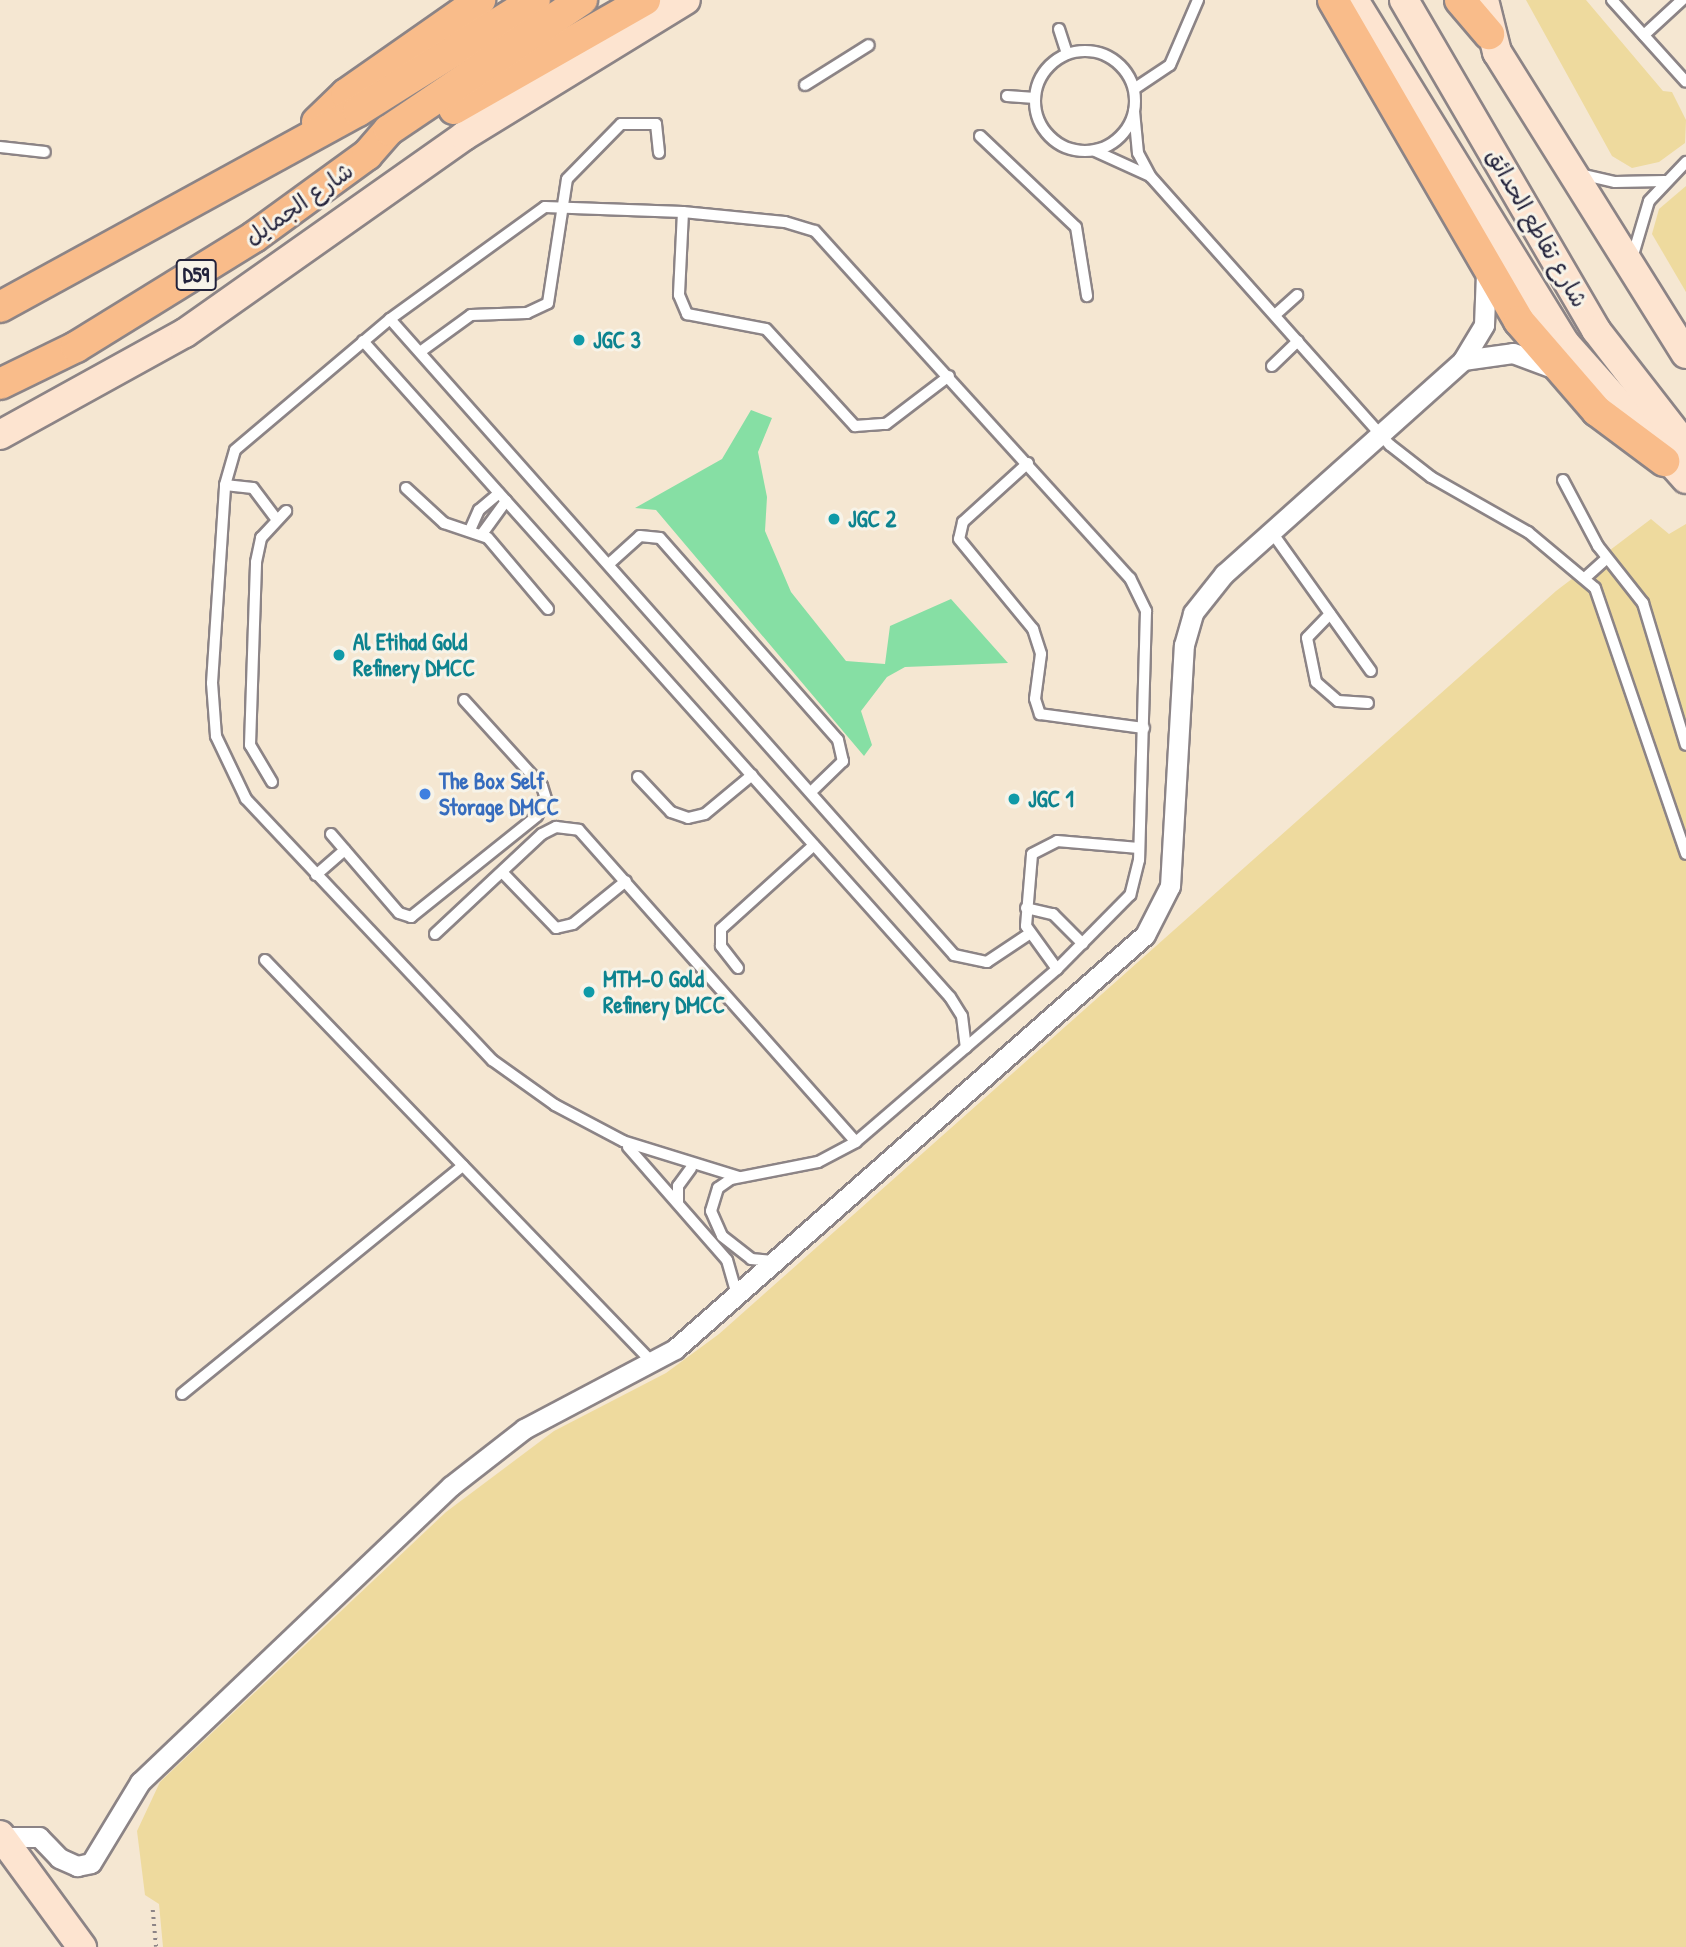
<!DOCTYPE html>
<meta charset="utf-8">
<style>
body{margin:0}
#map{position:relative;width:1686px;height:1947px;overflow:hidden;background:#f5e7d2;font-family:"Patrick Hand","Playpen Sans Arabic",sans-serif}
div>[style]{position:absolute}
.green>*{inset:0;background:#86dfa4}
.sand>*{inset:0;background:#eeda9e}
.path>*{height:3.5px;margin-top:-1.75px;transform-origin:0;background:repeating-linear-gradient(90deg,#8c8486 0 2px,transparent 0 7px)}
.roads{filter:drop-shadow(2px 0 #8c8486) drop-shadow(-2px 0 #8c8486) drop-shadow(0 2px #8c8486) drop-shadow(0 -2px #8c8486)}
.lane>*{height:10px;margin:-5px;padding:0 5px;transform-origin:5px;border-radius:5px;background:#fff}
.lane>.ring{margin:-5px;padding:0;box-sizing:content-box;background:none;border:10px solid #fff;border-radius:50%}
.street>*{height:19px;margin:-9.5px;padding:0 9.5px;transform-origin:9.5px;border-radius:9.5px;background:#fff}
.secondary>*{height:28px;margin:-14px;padding:0 14px;transform-origin:14px;border-radius:14px;background:#fde4d0}
.primary>*{height:30px;margin:-15px;padding:0 15px;transform-origin:15px;border-radius:15px;background:#f9bc8a}
.dots>*{width:19px;height:19px;translate:-50% -50%;box-sizing:border-box;border:4px solid #f7f3e8;border-radius:50%}
span{translate:-50% -50%;white-space:nowrap;text-align:center;line-height:1.15;-webkit-text-stroke:6px #f7f3e8;paint-order:stroke}
.shield-label span{padding:2px 5px;background:#f7f3e8;border:2px solid;border-radius:5px;-webkit-text-stroke-width:0}
.shield-label{font-size:21px;color:#22223b;font-weight:700}
.street-label{font-size:23px;color:#22223b}
.culture-label{font-size:23px;color:#0d838f;font-weight:700}
.left{translate:0 -50%;text-align:left}
.shop-label{font-size:23px;color:#366cbe;font-weight:700}
</style>
<div id="map">
<div class="green">
<i style="clip-path:polygon(751px 410px,772px 418px,758px 452px,767px 497px,765px 531px,791px 592px,846px 661px,885px 664px,890px 626px,951px 599px,1008px 663px,905px 667px,887px 677px,861px 711px,872px 745px,864px 756px,656px 510px,635px 508px,722px 459px)"></i>
</div>
<div class="sand">
<i style="clip-path:polygon(1526px 0,1586px 0,1663px 91px,1672px 92px,1686px 120px,1685px 143px,1659px 162px,1632px 168px,1612px 156px)"></i>
<i style="clip-path:polygon(1686px 186px,1686px 292px,1652px 234px,1659px 209px)"></i>
<i style="clip-path:polygon(1651px 519px,1669px 534px,1686px 524px,1686px 1947px,163px 1947px,159px 1904px,145px 1895px,137px 1831px,160px 1782px,446px 1512px,554px 1431px,666px 1373px,719px 1334px,1556px 591px)"></i>
</div>
<div class="path">
<i style="left:153px;top:1910px;width:37px;rotate:85deg"></i>
</div>
<div class="roads">
<div class="lane">
<i style="left:1612px;top:0;width:110px;rotate:47.9deg"></i>
<i style="left:1059px;top:29px;width:26px;rotate:72deg"></i>
<i style="left:1644px;top:35px;width:52px;rotate:-42.6deg"></i>
<i class="ring" style="left:1035px;top:51px;width:90px;height:90px"></i>
<i style="left:805px;top:85px;width:75px;rotate:-32deg"></i>
<i style="left:1134px;top:89px;width:43px;rotate:-33.7deg"></i>
<i style="left:1170px;top:65px;width:71px;rotate:-66.7deg"></i>
<i style="left:1007px;top:96px;width:28px;rotate:4deg"></i>
<i style="left:1134px;top:111px;width:42px;rotate:84.6deg"></i>
<i style="left:1138px;top:153px;width:27px;rotate:62deg"></i>
<i style="left:1151px;top:177px;width:359px;rotate:48.3deg"></i>
<i style="left:1390px;top:445px;width:52px;rotate:38deg"></i>
<i style="left:1431px;top:477px;width:112px;rotate:29.6deg"></i>
<i style="left:1528px;top:532px;width:87px;rotate:39.9deg"></i>
<i style="left:1595px;top:588px;width:281px;rotate:71.1deg"></i>
<i style="left:980px;top:136px;width:132px;rotate:43.5deg"></i>
<i style="left:1076px;top:227px;width:70px;rotate:80.9deg"></i>
<i style="left:0;top:147px;width:45px;rotate:6.3deg"></i>
<i style="left:1095px;top:151px;width:58px;rotate:24.4deg"></i>
<i style="left:1580px;top:174px;width:36px;rotate:13deg"></i>
<i style="left:1615px;top:182px;width:50px;rotate:-1.1deg"></i>
<i style="left:683px;top:212px;width:83px;rotate:92.8deg"></i>
<i style="left:679px;top:295px;width:21px;rotate:67deg"></i>
<i style="left:687px;top:314px;width:80px;rotate:10.8deg"></i>
<i style="left:766px;top:329px;width:132px;rotate:47.5deg"></i>
<i style="left:855px;top:426px;width:31px;rotate:-4deg"></i>
<i style="left:886px;top:424px;width:79px;rotate:-37.3deg"></i>
<i style="left:1633px;top:255px;width:56px;rotate:-73.5deg"></i>
<i style="left:1649px;top:201px;width:54px;rotate:-46.5deg"></i>
<i style="left:1275px;top:315px;width:30px;rotate:-42deg"></i>
<i style="left:390px;top:319px;width:850px;rotate:48.43deg"></i>
<i style="left:954px;top:955px;width:34px;rotate:12deg"></i>
<i style="left:987px;top:962px;width:50px;rotate:-33.7deg"></i>
<i style="left:363px;top:341px;width:880px;rotate:48.18deg"></i>
<i style="left:950px;top:997px;width:22px;rotate:58deg"></i>
<i style="left:962px;top:1016px;width:32px;rotate:83deg"></i>
<i style="left:420px;top:352px;width:63px;rotate:-36deg"></i>
<i style="left:471px;top:315px;width:56px;rotate:-2deg"></i>
<i style="left:527px;top:313px;width:23px;rotate:-25deg"></i>
<i style="left:548px;top:303px;width:125px;rotate:-81.3deg"></i>
<i style="left:567px;top:179px;width:77px;rotate:-45.5deg"></i>
<i style="left:621px;top:124px;width:35px"></i>
<i style="left:656px;top:124px;width:29px;rotate:84deg"></i>
<i style="left:1272px;top:366px;width:36px;rotate:-44deg"></i>
<i style="left:1028px;top:463px;width:88px;rotate:137.8deg"></i>
<i style="left:963px;top:522px;width:17px;rotate:103deg"></i>
<i style="left:959px;top:539px;width:117px;rotate:50.6deg"></i>
<i style="left:1033px;top:629px;width:26px;rotate:72deg"></i>
<i style="left:1041px;top:654px;width:45px;rotate:97.6deg"></i>
<i style="left:1035px;top:699px;width:16px;rotate:72deg"></i>
<i style="left:1040px;top:714px;width:105px;rotate:7.7deg"></i>
<i style="left:1563px;top:480px;width:75px;rotate:62.1deg"></i>
<i style="left:1598px;top:546px;width:73px;rotate:51.7deg"></i>
<i style="left:1643px;top:603px;width:148px;rotate:73.2deg"></i>
<i style="left:225px;top:485px;width:28px;rotate:6deg"></i>
<i style="left:253px;top:488px;width:39px;rotate:53deg"></i>
<i style="left:406px;top:488px;width:52px;rotate:42.6deg"></i>
<i style="left:444px;top:523px;width:46px;rotate:18.8deg"></i>
<i style="left:488px;top:538px;width:93px;rotate:49.8deg"></i>
<i style="left:470px;top:530px;width:22px;rotate:-66deg"></i>
<i style="left:479px;top:510px;width:26px;rotate:-40deg"></i>
<i style="left:1271px;top:531px;width:172px;rotate:54.5deg"></i>
<i style="left:482px;top:534px;width:41px;rotate:-54deg"></i>
<i style="left:610px;top:563px;width:40px;rotate:-42deg"></i>
<i style="left:640px;top:536px;width:20px;rotate:6deg"></i>
<i style="left:660px;top:538px;width:269px;rotate:48.6deg"></i>
<i style="left:838px;top:740px;width:22px;rotate:77deg"></i>
<i style="left:843px;top:761px;width:40px;rotate:136deg"></i>
<i style="left:1586px;top:577px;width:28px;rotate:-42deg"></i>
<i style="left:1330px;top:614px;width:33px;rotate:134deg"></i>
<i style="left:1307px;top:638px;width:45px;rotate:78.4deg"></i>
<i style="left:1316px;top:682px;width:29px;rotate:41deg"></i>
<i style="left:1338px;top:701px;width:30px;rotate:4deg"></i>
<i style="left:638px;top:777px;width:48px;rotate:46.7deg"></i>
<i style="left:671px;top:812px;width:18px;rotate:19deg"></i>
<i style="left:688px;top:818px;width:17px;rotate:-13deg"></i>
<i style="left:705px;top:814px;width:61px;rotate:-39.7deg"></i>
<i style="left:272px;top:782px;width:43px;rotate:-120.7deg"></i>
<i style="left:250px;top:745px;width:183px;rotate:-88.1deg"></i>
<i style="left:256px;top:562px;width:25px;rotate:-78deg"></i>
<i style="left:261px;top:538px;width:37px;rotate:-47deg"></i>
<i style="left:331px;top:834px;width:104px;rotate:49.3deg"></i>
<i style="left:399px;top:913px;width:13px;rotate:18deg"></i>
<i style="left:411px;top:917px;width:161px;rotate:-38.7deg"></i>
<i style="left:537px;top:816px;width:19px;rotate:-62deg"></i>
<i style="left:546px;top:799px;width:14px;rotate:-107deg"></i>
<i style="left:542px;top:786px;width:116px;rotate:-132.2deg"></i>
<i style="left:502px;top:872px;width:78px;rotate:46deg"></i>
<i style="left:556px;top:928px;width:17px;rotate:-13deg"></i>
<i style="left:573px;top:924px;width:68px;rotate:-39.1deg"></i>
<i style="left:316px;top:875px;width:38px;rotate:-41deg"></i>
<i style="left:1026px;top:908px;width:28px;rotate:13deg"></i>
<i style="left:1053px;top:914px;width:42px;rotate:45deg"></i>
<i style="left:435px;top:934px;width:146px;rotate:-43.1deg"></i>
<i style="left:542px;top:834px;width:16px;rotate:-27deg"></i>
<i style="left:556px;top:827px;width:23px;rotate:7deg"></i>
<i style="left:579px;top:830px;width:417px;rotate:48.4deg"></i>
<i style="left:265px;top:960px;width:559px;rotate:46.09deg"></i>
<i style="left:738px;top:968px;width:28px;rotate:-128deg"></i>
<i style="left:721px;top:946px;width:17px;rotate:-90deg"></i>
<i style="left:721px;top:929px;width:125px;rotate:-42.1deg"></i>
<i style="left:1057px;top:969px;width:53px;rotate:-125.8deg"></i>
<i style="left:1026px;top:926px;width:72px;rotate:-85.2deg"></i>
<i style="left:1032px;top:854px;width:28px;rotate:-27deg"></i>
<i style="left:1057px;top:841px;width:82px;rotate:4.9deg"></i>
<i style="left:628px;top:1147px;width:150px;rotate:48.8deg"></i>
<i style="left:727px;top:1260px;width:36px;rotate:74deg"></i>
<i style="left:739px;top:1177px;width:121px;rotate:-162.8deg"></i>
<i style="left:623px;top:1141px;width:77px;rotate:-152.1deg"></i>
<i style="left:555px;top:1105px;width:77px;rotate:-144.5deg"></i>
<i style="left:492px;top:1060px;width:359px;rotate:-133.3deg"></i>
<i style="left:246px;top:799px;width:70px;rotate:-115.5deg"></i>
<i style="left:216px;top:736px;width:53px;rotate:-94.3deg"></i>
<i style="left:212px;top:683px;width:198px;rotate:-86.2deg"></i>
<i style="left:225px;top:485px;width:36px;rotate:-74deg"></i>
<i style="left:235px;top:450px;width:203px;rotate:-40.2deg"></i>
<i style="left:390px;top:319px;width:191px;rotate:-35.9deg"></i>
<i style="left:545px;top:207px;width:138px;rotate:2.1deg"></i>
<i style="left:683px;top:212px;width:102px;rotate:5.6deg"></i>
<i style="left:785px;top:222px;width:31px;rotate:17deg"></i>
<i style="left:815px;top:231px;width:469px;rotate:47.8deg"></i>
<i style="left:1130px;top:578px;width:37px;rotate:64deg"></i>
<i style="left:1146px;top:611px;width:249px;rotate:91.6deg"></i>
<i style="left:1139px;top:860px;width:36px;rotate:104deg"></i>
<i style="left:1130px;top:895px;width:104px;rotate:134.6deg"></i>
<i style="left:1057px;top:969px;width:265px;rotate:139.3deg"></i>
<i style="left:856px;top:1142px;width:43px;rotate:152.2deg"></i>
<i style="left:818px;top:1162px;width:89px;rotate:168.9deg"></i>
<i style="left:731px;top:1179px;width:16px;rotate:145deg"></i>
<i style="left:718px;top:1188px;width:24px;rotate:107deg"></i>
<i style="left:711px;top:1211px;width:27px;rotate:66deg"></i>
<i style="left:722px;top:1236px;width:37px;rotate:38deg"></i>
<i style="left:751px;top:1259px;width:22px;rotate:5deg"></i>
<i style="left:678px;top:1202px;width:16px;rotate:-90deg"></i>
<i style="left:678px;top:1186px;width:22px;rotate:-54deg"></i>
<i style="left:182px;top:1394px;width:362px;rotate:-39.1deg"></i>
</div>
<div class="street">
<i style="left:1463px;top:360px;width:50px;rotate:-8deg"></i>
<i style="left:1513px;top:353px;width:43px;rotate:20.6deg"></i>
<i style="left:1px;top:1837px;width:38px"></i>
<i style="left:39px;top:1837px;width:29px;rotate:46deg"></i>
<i style="left:59px;top:1858px;width:20px;rotate:24deg"></i>
<i style="left:77px;top:1866px;width:14px;rotate:-12deg"></i>
<i style="left:91px;top:1863px;width:95px;rotate:-58.8deg"></i>
<i style="left:140px;top:1782px;width:429px;rotate:-43.6deg"></i>
<i style="left:451px;top:1486px;width:93px;rotate:-38deg"></i>
<i style="left:524px;top:1429px;width:171px;rotate:-27.9deg"></i>
<i style="left:675px;top:1349px;width:626px;rotate:-41.38deg"></i>
<i style="left:1145px;top:935px;width:55px;rotate:-63deg"></i>
<i style="left:1170px;top:886px;width:241px;rotate:-86.7deg"></i>
<i style="left:1184px;top:645px;width:33px;rotate:-74deg"></i>
<i style="left:1193px;top:613px;width:50px;rotate:-51.5deg"></i>
<i style="left:1224px;top:574px;width:321px;rotate:-41.8deg"></i>
<i style="left:1463px;top:360px;width:41px;rotate:-59deg"></i>
<i style="left:1484px;top:325px;width:53px;rotate:-87.8deg"></i>
</div>
<div class="secondary">
<i style="left:1354px;top:0;width:403px;rotate:58.4deg"></i>
<i style="left:1565px;top:343px;width:182px;rotate:48.3deg"></i>
<i style="left:1404px;top:0;width:382px;rotate:59.8deg"></i>
<i style="left:1596px;top:330px;width:147px;rotate:52.2deg"></i>
<i style="left:1484px;top:0;width:54px;rotate:76deg"></i>
<i style="left:1497px;top:52px;width:356px;rotate:58deg"></i>
<i style="left:0;top:435px;width:211px;rotate:-28.9deg"></i>
<i style="left:185px;top:333px;width:342px;rotate:-35.2deg"></i>
<i style="left:464px;top:136px;width:260px;rotate:-31.5deg"></i>
<i style="left:0;top:1835px;width:139px;rotate:53.8deg"></i>
</div>
<div class="primary">
<i style="left:1333px;top:0;width:371px;rotate:59.9deg"></i>
<i style="left:1519px;top:321px;width:119px;rotate:49.1deg"></i>
<i style="left:1597px;top:411px;width:84px;rotate:36.7deg"></i>
<i style="left:1460px;top:0;width:45px;rotate:49.5deg"></i>
<i style="left:454px;top:109px;width:220px;rotate:-29.7deg"></i>
<i style="left:317px;top:122px;width:40px;rotate:-44deg"></i>
<i style="left:346px;top:94px;width:164px;rotate:-35deg"></i>
<i style="left:0;top:307px;width:408px;rotate:-28.7deg"></i>
<i style="left:358px;top:111px;width:209px;rotate:-32.1deg"></i>
<i style="left:0;top:384px;width:85px;rotate:-26deg"></i>
<i style="left:76px;top:347px;width:209px;rotate:-31.7deg"></i>
<i style="left:254px;top:237px;width:140px;rotate:-36deg"></i>
<i style="left:367px;top:155px;width:33px;rotate:-49deg"></i>
<i style="left:389px;top:130px;width:233px;rotate:-34deg"></i>
</div>
</div>
<div class="dots">
<i style="left:579px;top:340px;background:#0f9aa8"></i>
<i style="left:834px;top:519px;background:#0f9aa8"></i>
<i style="left:339px;top:655px;background:#0f9aa8"></i>
<i style="left:425px;top:794px;background:#3f7fe0"></i>
<i style="left:1014px;top:799px;background:#0f9aa8"></i>
<i style="left:589px;top:992px;background:#0f9aa8"></i>
</div>
<div class="shield-label">
<span style="left:196px;top:275px">D59</span>
</div>
<div class="street-label">
<span style="left:299px;top:204px;rotate:-35deg">شارع الجمايل</span>
<span style="left:1537px;top:228px;rotate:60deg">شارع تقاطع الحدائق</span>
</div>
<div class="culture-label">
<span class="left" style="left:593px;top:340px">JGC 3</span>
<span class="left" style="left:848px;top:519px">JGC 2</span>
<span class="left" style="left:353px;top:655px">Al Etihad Gold<br>Refinery DMCC</span>
<span class="left" style="left:1028px;top:799px">JGC 1</span>
<span class="left" style="left:603px;top:992px">MTM-O Gold<br>Refinery DMCC</span>
</div>
<div class="shop-label">
<span class="left" style="left:439px;top:794px">The Box Self<br>Storage DMCC</span>
</div>
</div>
